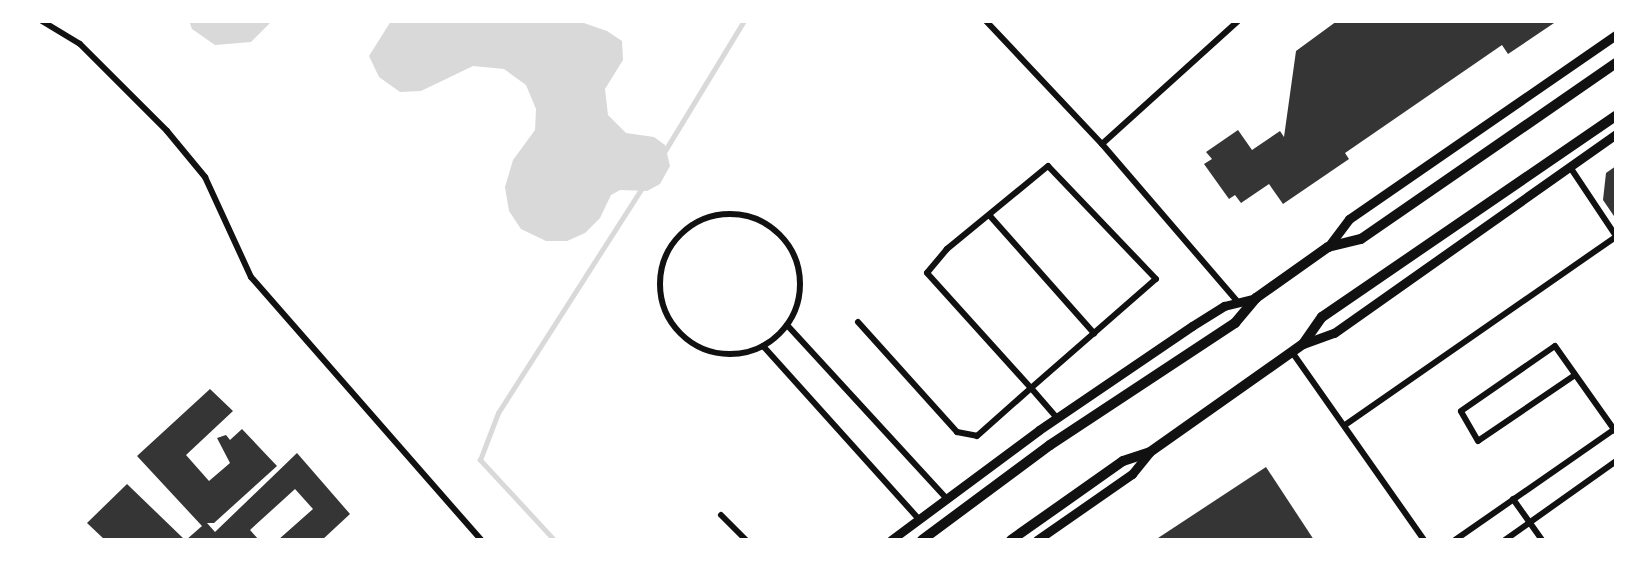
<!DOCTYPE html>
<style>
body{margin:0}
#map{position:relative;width:1637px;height:561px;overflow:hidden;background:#fff;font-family:"Open Sans",sans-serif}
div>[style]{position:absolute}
.water>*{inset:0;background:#d9d9d9}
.stream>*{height:4.5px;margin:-2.25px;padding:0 2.25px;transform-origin:2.25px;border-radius:2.25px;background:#d9d9d9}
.building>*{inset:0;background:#353535}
.minor>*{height:6px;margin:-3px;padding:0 3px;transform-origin:3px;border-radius:3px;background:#111}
.minor>.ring{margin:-3px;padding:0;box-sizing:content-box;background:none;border:6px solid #111;border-radius:50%}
.primary>*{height:9px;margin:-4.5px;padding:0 4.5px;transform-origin:4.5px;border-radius:4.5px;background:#111}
.trunk>*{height:10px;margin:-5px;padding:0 5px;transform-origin:5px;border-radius:5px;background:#111}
span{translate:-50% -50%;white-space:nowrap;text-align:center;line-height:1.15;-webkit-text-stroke:6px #fff;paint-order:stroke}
.frame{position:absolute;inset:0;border:23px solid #fff;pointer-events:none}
</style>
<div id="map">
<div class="water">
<i style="clip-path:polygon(189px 21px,272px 21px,251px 42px,215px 45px,192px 29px)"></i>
<i style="clip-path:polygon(391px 21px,578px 21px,607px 31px,622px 41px,623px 60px,605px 89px,608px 115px,626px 133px,654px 137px,665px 145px,670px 166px,660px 184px,647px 191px,620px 190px,611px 195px,600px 218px,585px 233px,567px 241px,546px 241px,521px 229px,509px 211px,505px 187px,513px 160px,535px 130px,536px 109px,526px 85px,504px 69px,473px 66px,421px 91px,400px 92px,379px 77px,369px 56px)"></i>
</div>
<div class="stream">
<i style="left:663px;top:154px;width:156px;rotate:-58.7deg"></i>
<i style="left:554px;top:540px;width:109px;rotate:-132.8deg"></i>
<i style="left:480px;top:460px;width:50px;rotate:-69deg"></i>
<i style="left:498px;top:413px;width:267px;rotate:-57.4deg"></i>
</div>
<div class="building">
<i style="clip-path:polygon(1337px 21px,1557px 21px,1508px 54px,1502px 45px,1345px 153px,1349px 159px,1283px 204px,1269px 184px,1241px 203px,1235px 195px,1229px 199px,1204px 164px,1212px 159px,1206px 152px,1238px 130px,1252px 150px,1280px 131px,1284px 137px,1296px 51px)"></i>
<i style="clip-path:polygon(1616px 166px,1616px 219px,1603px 200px,1606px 173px)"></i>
<i style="clip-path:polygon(210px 389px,233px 411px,186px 455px,209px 481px,230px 463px,217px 438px,226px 435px,230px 440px,242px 429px,277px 466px,214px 523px,207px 523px,215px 532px,297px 453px,350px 514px,322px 540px,278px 540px,313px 509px,295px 489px,250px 530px,259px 540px,186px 540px,202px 526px,137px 456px)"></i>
<i style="clip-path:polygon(1266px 467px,1314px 540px,1155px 540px)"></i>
<i style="clip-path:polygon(127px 484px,185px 540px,105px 540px,87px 523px)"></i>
</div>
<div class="minor">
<i style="left:42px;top:21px;width:44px;rotate:31.2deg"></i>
<i style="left:80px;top:44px;width:123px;rotate:45deg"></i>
<i style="left:167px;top:131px;width:60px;rotate:50.4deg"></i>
<i style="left:205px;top:177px;width:110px;rotate:65.3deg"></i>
<i style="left:251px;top:277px;width:349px;rotate:48.8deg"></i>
<i style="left:986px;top:21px;width:169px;rotate:46.7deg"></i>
<i style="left:1102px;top:144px;width:210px;rotate:49.3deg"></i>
<i style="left:1102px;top:144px;width:183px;rotate:-42.1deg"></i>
<i style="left:1570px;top:167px;width:83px;rotate:56.3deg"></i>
<i class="ring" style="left:660px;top:214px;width:134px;height:134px"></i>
<i style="left:990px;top:216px;width:157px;rotate:48.4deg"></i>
<i style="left:858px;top:322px;width:148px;rotate:48deg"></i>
<i style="left:957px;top:432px;width:20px;rotate:11deg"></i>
<i style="left:977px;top:436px;width:72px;rotate:-41.6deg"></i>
<i style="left:1031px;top:388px;width:84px;rotate:-41.1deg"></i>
<i style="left:1094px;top:333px;width:82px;rotate:-41.1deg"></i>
<i style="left:1156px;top:279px;width:156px;rotate:-133.7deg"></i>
<i style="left:1048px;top:166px;width:131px;rotate:140.6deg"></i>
<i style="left:947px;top:249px;width:31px;rotate:130deg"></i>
<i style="left:927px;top:273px;width:155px;rotate:47.9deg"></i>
<i style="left:1031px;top:388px;width:40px;rotate:49deg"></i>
<i style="left:787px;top:325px;width:235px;rotate:47.4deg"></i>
<i style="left:763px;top:346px;width:232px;rotate:48deg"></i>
<i style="left:1292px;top:352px;width:230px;rotate:54.9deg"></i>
<i style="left:1575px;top:375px;width:117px;rotate:145.8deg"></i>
<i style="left:1478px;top:441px;width:34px;rotate:-120deg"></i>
<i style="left:1461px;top:411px;width:114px;rotate:-34.7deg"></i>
<i style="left:1555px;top:346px;width:105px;rotate:54.7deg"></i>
<i style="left:1345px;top:425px;width:330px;rotate:-34.8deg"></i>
<i style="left:1513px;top:499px;width:50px;rotate:54.7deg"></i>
<i style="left:721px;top:515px;width:35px;rotate:45deg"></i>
<i style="left:1455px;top:540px;width:196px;rotate:-34.8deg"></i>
<i style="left:1505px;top:540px;width:136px;rotate:-35.4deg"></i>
</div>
<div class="primary">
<i style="left:1328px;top:247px;width:35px;rotate:-53deg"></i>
<i style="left:1349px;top:219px;width:324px;rotate:-34.6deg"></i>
<i style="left:1303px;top:344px;width:33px;rotate:-20deg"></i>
<i style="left:1334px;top:333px;width:345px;rotate:-35.2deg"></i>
<i style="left:891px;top:540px;width:184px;rotate:-36.6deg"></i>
<i style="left:1039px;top:430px;width:185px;rotate:-34.2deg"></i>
<i style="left:1192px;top:326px;width:38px;rotate:-32deg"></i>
<i style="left:1224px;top:306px;width:33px;rotate:-14deg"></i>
<i style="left:1037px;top:540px;width:116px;rotate:-34.8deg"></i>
<i style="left:1132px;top:474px;width:28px;rotate:-51deg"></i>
</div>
<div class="trunk">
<i style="left:922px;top:540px;width:159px;rotate:-36.6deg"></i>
<i style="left:1050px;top:445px;width:222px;rotate:-33.4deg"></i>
<i style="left:1235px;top:323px;width:33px;rotate:-50deg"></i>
<i style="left:1256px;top:298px;width:88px;rotate:-35.3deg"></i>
<i style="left:1328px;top:247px;width:34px;rotate:-14deg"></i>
<i style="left:1361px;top:239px;width:310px;rotate:-34.6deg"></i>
<i style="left:1011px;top:540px;width:137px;rotate:-35.2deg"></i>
<i style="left:1123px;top:461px;width:28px;rotate:-18deg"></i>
<i style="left:1150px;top:452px;width:187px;rotate:-35.2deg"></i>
<i style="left:1303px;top:344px;width:33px;rotate:-55deg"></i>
<i style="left:1322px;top:317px;width:356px;rotate:-34.4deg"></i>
</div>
<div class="frame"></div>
</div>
